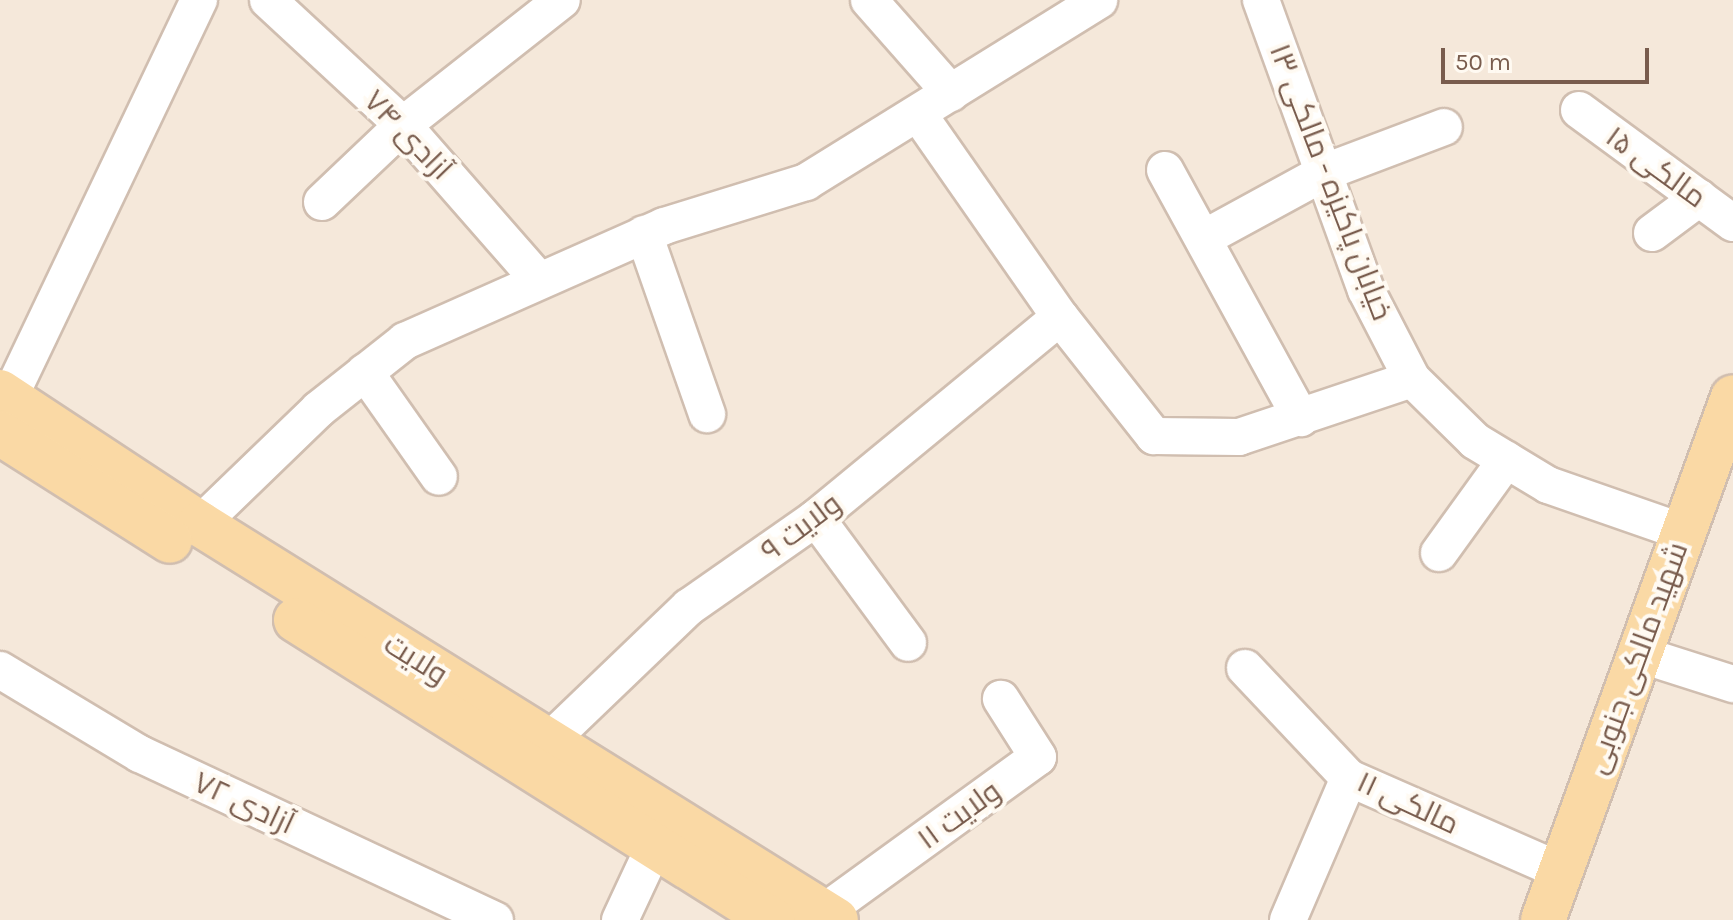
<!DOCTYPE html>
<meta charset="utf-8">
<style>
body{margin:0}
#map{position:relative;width:1733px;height:920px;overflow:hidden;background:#fdf6eb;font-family:Karla,Cairo,sans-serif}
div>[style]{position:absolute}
.residential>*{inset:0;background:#f5e8da}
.roads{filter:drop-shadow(2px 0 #d0beb0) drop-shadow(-2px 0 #d0beb0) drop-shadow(0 2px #d0beb0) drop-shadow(0 -2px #d0beb0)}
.minor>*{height:36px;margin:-18px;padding:0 18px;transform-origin:18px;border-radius:18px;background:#fff}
.major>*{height:44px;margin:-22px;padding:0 22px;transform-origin:22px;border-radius:22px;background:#fad9a5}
span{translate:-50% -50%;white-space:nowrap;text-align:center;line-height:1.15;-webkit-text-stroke:8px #fffaf2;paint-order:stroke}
.street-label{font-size:30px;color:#795c4d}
.scale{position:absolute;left:1441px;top:48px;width:208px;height:36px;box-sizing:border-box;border:4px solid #795c4d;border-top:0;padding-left:10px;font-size:24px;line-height:28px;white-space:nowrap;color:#795c4d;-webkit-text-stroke:6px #fffaf2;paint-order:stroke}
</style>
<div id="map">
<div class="residential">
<i style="clip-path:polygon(0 0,1733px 0,1733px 920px,0 920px)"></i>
</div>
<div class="roads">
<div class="minor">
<i style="left:268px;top:0;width:184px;rotate:42.8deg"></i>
<i style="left:403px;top:125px;width:205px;rotate:48.8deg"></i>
<i style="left:869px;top:0;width:124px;rotate:48.6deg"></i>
<i style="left:1261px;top:0;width:308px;rotate:70.1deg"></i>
<i style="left:1366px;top:290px;width:100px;rotate:62.7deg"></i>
<i style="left:1412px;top:379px;width:88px;rotate:44.5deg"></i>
<i style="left:1475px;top:441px;width:85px;rotate:31.1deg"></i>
<i style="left:1548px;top:485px;width:143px;rotate:19.2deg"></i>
<i style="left:1579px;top:110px;width:191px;rotate:36.3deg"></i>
<i style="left:919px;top:115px;width:246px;rotate:55.1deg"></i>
<i style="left:1060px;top:317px;width:152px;rotate:51.7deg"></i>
<i style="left:1154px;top:436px;width:85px;rotate:0.7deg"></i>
<i style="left:1239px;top:437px;width:182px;rotate:-18.5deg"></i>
<i style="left:1165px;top:170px;width:283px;rotate:61.3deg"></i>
<i style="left:322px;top:202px;width:112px;rotate:-43.5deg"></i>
<i style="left:403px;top:125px;width:202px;rotate:-38.2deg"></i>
<i style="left:1652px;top:233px;width:59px;rotate:-36.7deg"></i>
<i style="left:644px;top:234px;width:191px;rotate:70.7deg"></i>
<i style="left:1206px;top:237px;width:136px;rotate:-28.6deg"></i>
<i style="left:1325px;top:172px;width:127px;rotate:-20.7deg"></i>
<i style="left:365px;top:372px;width:128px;rotate:54.8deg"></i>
<i style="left:0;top:417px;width:462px;rotate:-64.5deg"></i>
<i style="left:816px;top:518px;width:155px;rotate:53.6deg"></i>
<i style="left:200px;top:524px;width:165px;rotate:-44deg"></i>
<i style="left:319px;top:409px;width:110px;rotate:-38.3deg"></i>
<i style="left:405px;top:341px;width:283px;rotate:-23.9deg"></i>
<i style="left:664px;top:226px;width:149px;rotate:-17.2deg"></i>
<i style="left:806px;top:182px;width:345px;rotate:-31.8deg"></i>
<i style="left:1439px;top:553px;width:115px;rotate:-54.2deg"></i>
<i style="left:1639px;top:654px;width:99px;rotate:17.7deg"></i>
<i style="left:1245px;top:668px;width:151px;rotate:46.6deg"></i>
<i style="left:1349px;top:778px;width:232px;rotate:23.7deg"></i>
<i style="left:0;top:670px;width:163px;rotate:31deg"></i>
<i style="left:140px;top:754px;width:392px;rotate:25.1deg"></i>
<i style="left:548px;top:742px;width:195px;rotate:-43.8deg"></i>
<i style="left:689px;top:607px;width:155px;rotate:-35deg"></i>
<i style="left:816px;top:518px;width:316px;rotate:-39.5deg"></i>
<i style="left:824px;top:912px;width:264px;rotate:-35.9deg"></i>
<i style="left:1038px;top:757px;width:69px;rotate:-122.5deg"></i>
<i style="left:620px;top:920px;width:81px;rotate:-65deg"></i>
<i style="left:1288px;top:920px;width:155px;rotate:-66.8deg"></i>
</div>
<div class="major">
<i style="left:0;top:392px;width:240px;rotate:33.4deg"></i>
<i style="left:200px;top:524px;width:749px;rotate:31.91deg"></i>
<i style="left:0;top:433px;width:201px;rotate:32.4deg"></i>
<i style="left:296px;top:620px;width:563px;rotate:32.22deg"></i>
<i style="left:1543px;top:920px;width:556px;rotate:-70.03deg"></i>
</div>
</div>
<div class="street-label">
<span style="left:408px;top:135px;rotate:46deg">آزادی ۷۴</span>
<span style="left:1656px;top:167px;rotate:36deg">مالکی ۱۵</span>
<span style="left:1331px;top:182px;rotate:69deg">خیابان پاکیزه - مالکی ۱۳</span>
<span style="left:801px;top:527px;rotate:-37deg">ولایت ۹</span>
<span style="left:1637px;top:658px;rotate:-70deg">شهید مالکی جنوبی</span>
<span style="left:416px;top:659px;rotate:32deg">ولایت</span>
<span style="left:244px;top:803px;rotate:25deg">آزادی ۷۲</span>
<span style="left:1408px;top:803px;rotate:25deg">مالکی ۱۱</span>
<span style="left:959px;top:815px;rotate:-36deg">ولایت ۱۱</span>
</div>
<div class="scale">50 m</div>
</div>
